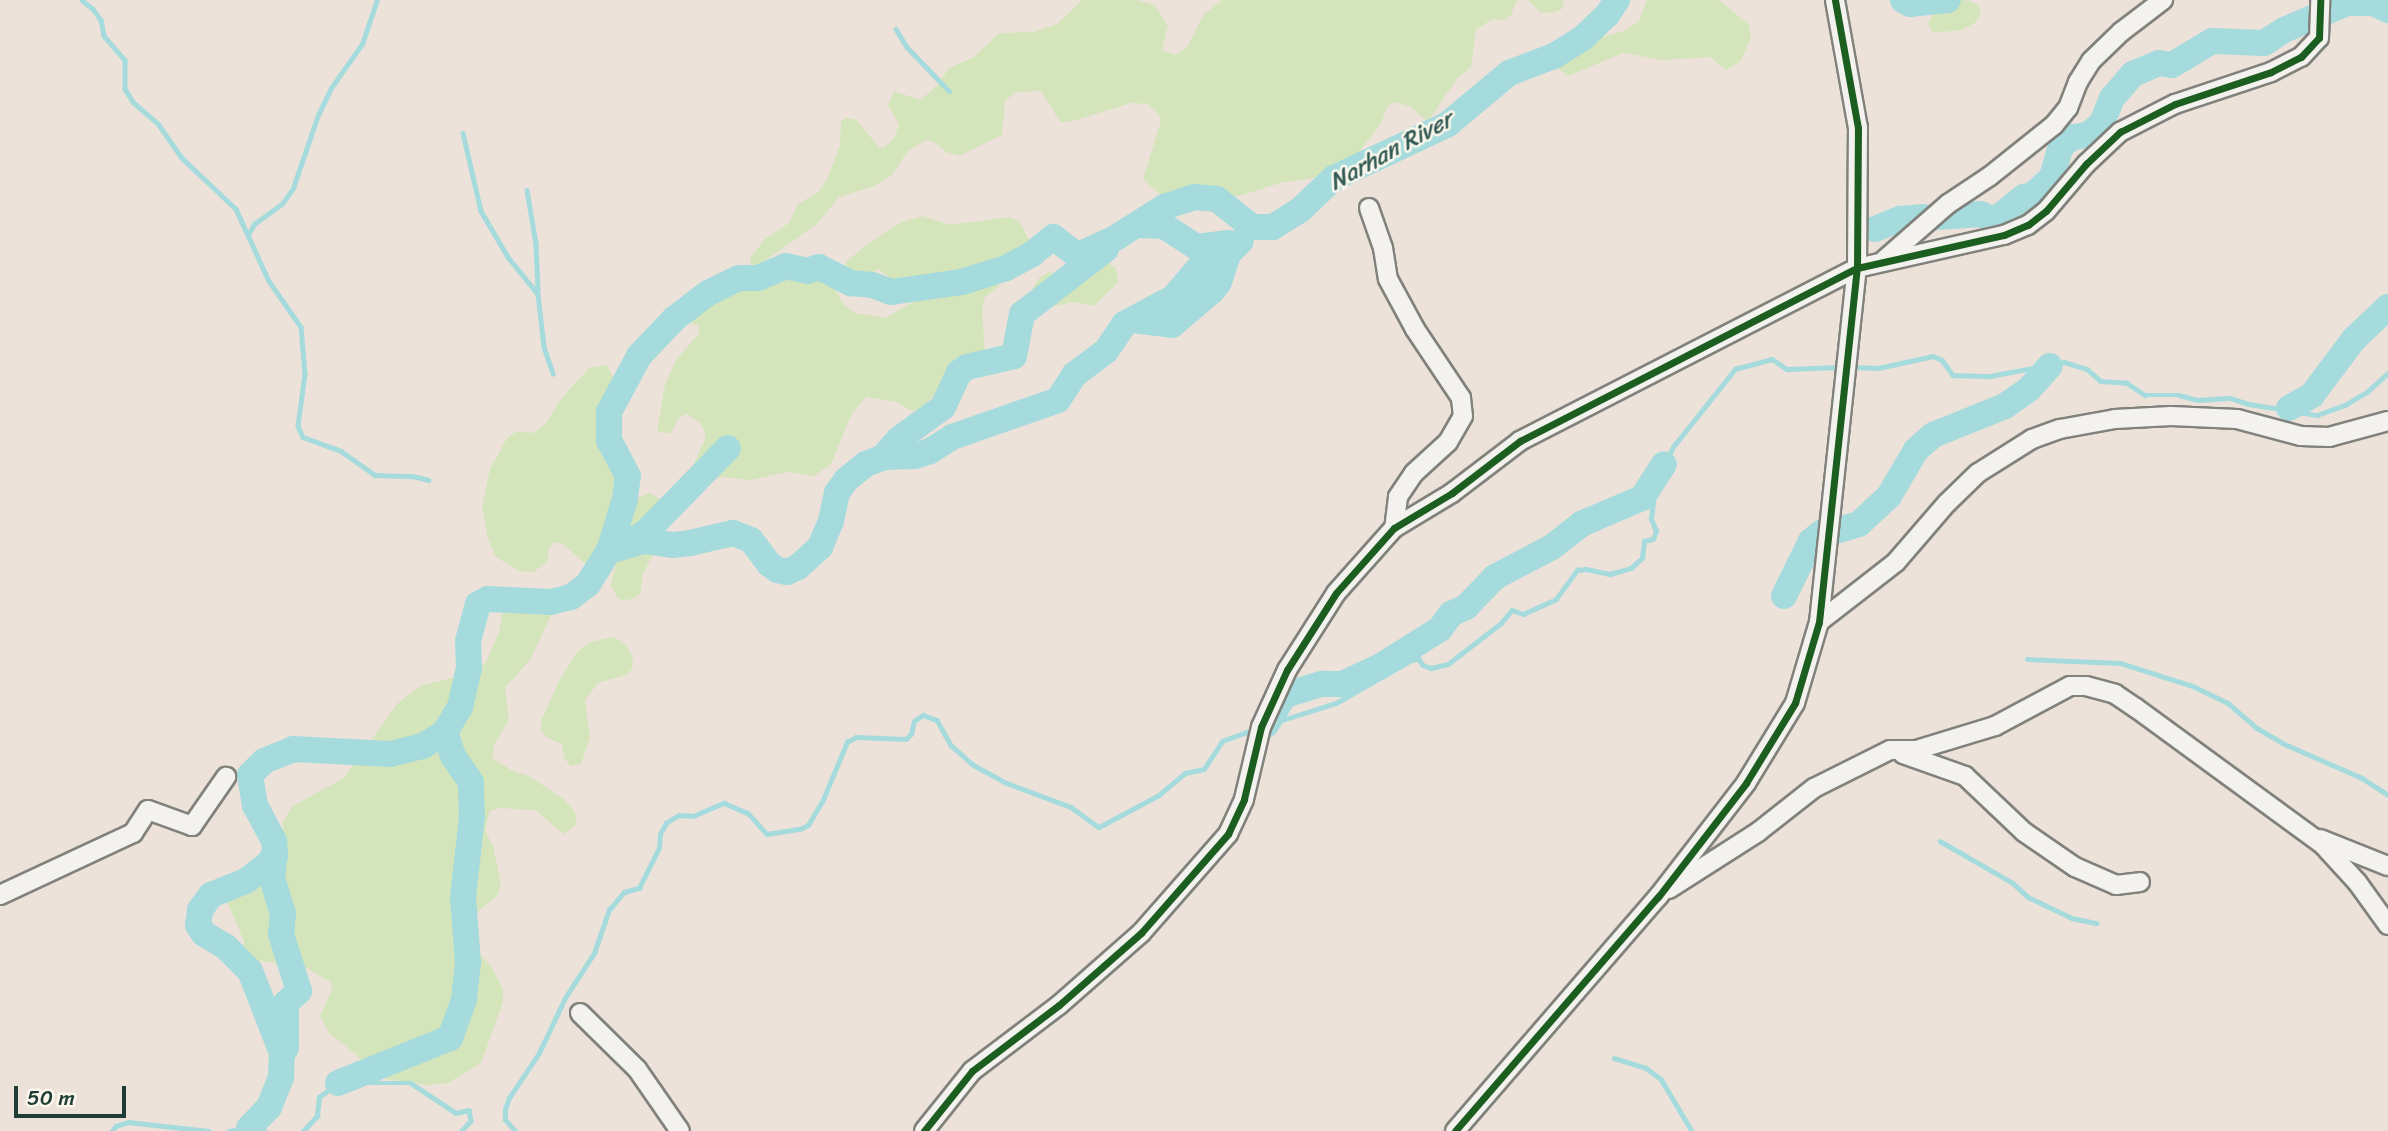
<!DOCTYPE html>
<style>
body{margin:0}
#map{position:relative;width:2388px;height:1131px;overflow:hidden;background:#ece2da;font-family:Sriracha,sans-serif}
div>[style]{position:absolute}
.green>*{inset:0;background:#d4e5bb}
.stream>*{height:4.5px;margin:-2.25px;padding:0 2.25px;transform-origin:2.25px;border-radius:2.25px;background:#a5dbdc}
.river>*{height:26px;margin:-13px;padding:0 13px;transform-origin:13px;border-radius:13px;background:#a5dbdc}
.roads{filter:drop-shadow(2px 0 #81827c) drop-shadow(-2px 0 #81827c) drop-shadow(0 2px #81827c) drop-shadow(0 -2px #81827c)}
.street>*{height:18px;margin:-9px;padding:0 9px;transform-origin:9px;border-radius:9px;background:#f4f2ee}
.cycleway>*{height:7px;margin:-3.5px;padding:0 3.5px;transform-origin:3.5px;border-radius:3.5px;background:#1b5e20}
span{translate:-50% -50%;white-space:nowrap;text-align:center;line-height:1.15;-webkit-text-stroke:5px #fbf7ec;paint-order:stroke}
.water-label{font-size:24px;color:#345c56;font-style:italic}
.scale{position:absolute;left:14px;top:1086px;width:112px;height:32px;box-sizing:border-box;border:4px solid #1f3d34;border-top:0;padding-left:9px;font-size:21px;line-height:24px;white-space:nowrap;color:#1f3d34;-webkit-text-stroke:5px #fbf7ec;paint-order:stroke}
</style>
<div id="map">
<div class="green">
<i style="clip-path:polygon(1082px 0,1137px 0,1154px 5px,1168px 25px,1162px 50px,1175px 55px,1188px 46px,1203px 15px,1222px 0,1517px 0,1511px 15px,1505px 20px,1492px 19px,1476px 30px,1471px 67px,1456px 80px,1431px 117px,1426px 120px,1409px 106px,1393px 102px,1387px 107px,1381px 123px,1357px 155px,1314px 178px,1284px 182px,1228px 199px,1207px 193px,1174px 200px,1164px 198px,1143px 179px,1161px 121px,1159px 114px,1148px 104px,1131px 103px,1073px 121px,1060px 122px,1041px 91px,1016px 92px,1005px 101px,1002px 135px,959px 156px,946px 152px,933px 141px,925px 140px,907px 152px,892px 175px,874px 186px,839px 197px,818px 223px,755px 268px,750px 263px,751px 257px,765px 239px,789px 223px,798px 204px,818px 192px,827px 180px,840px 145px,841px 121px,847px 118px,856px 120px,879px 147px,884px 148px,894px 138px,899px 125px,888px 105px,894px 91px,920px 100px,937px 86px,949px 68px,974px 57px,999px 33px,1034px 32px,1057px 24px)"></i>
<i style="clip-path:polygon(1528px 0,1563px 0,1564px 4px,1561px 10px,1550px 13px,1540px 12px)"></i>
<i style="clip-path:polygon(1647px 0,1719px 0,1749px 25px,1751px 36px,1741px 61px,1726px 70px,1710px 57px,1663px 60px,1623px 53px,1568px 76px,1559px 69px,1555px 61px,1575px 46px,1626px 30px,1639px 21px)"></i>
<i style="clip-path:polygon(1960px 0,1971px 1px,1978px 6px,1981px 12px,1976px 22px,1962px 30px,1933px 33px,1928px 23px,1936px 10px)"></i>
<i style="clip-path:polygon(922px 216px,950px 225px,1010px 217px,1019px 221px,1032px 245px,1029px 251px,1018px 258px,973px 276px,939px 283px,900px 285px,878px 269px,859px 280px,844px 272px,846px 262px,865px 246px,900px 223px)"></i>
<i style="clip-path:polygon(1107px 262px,1116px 268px,1118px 282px,1094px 306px,1073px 302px,1045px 308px,1031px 291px,1039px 278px,1049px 272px,1068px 277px)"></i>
<i style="clip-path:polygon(788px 273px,830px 280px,843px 304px,855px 313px,885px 318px,929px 293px,995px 278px,999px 286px,985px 297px,982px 310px,985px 352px,962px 381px,940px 390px,920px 409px,912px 411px,896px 402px,867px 397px,852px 413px,831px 464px,814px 476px,787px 472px,751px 480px,721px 477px,696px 485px,688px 477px,706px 437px,701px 423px,686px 414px,678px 419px,671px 433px,657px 432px,665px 385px,676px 360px,700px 332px,698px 326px,684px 319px,711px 296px,735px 285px)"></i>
<i style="clip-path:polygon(607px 365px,616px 384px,607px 401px,599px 432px,621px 483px,602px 553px,590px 567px,561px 543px,554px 543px,549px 548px,547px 561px,534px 572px,519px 571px,496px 557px,488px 539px,482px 507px,490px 469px,507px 438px,517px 431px,534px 433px,548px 421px,560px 400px,589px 368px)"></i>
<i style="clip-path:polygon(650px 493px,661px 500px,660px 505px,633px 526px,623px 526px,623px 512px,628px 502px)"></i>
<i style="clip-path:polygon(641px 545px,649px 548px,653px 555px,643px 573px,640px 594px,633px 599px,622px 600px,617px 597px,611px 585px,617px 560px,623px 550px)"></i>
<i style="clip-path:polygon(546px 596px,553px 611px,530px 660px,505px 688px,509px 720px,495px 743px,492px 758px,511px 770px,529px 776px,565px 800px,575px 812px,576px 824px,564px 834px,535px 810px,499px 808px,490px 811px,485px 830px,493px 846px,501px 883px,497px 896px,475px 914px,466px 929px,474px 948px,491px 966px,503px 989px,503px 1002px,481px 1063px,448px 1083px,428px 1085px,371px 1077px,358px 1056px,330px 1034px,320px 1016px,332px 990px,330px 982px,307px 968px,256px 960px,243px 951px,244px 941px,227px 901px,231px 889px,240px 876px,271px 870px,281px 863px,283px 823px,291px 807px,344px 778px,398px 703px,422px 685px,473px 673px,485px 664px,498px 635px,504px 608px)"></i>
<i style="clip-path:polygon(612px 637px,622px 641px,629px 650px,633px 658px,632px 669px,626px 675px,598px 683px,585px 700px,590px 737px,581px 764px,571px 766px,564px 758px,562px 744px,546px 737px,540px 729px,542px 719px,559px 681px,578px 651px,591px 642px)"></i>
</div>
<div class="stream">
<i style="left:82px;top:0;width:14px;rotate:39deg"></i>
<i style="left:93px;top:9px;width:14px;rotate:54deg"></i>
<i style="left:101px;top:20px;width:16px;rotate:79deg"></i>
<i style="left:104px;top:36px;width:32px;rotate:49deg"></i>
<i style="left:125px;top:60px;width:29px;rotate:90deg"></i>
<i style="left:125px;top:89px;width:15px;rotate:58deg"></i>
<i style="left:133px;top:102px;width:35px;rotate:41deg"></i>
<i style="left:159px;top:125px;width:39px;rotate:55deg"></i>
<i style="left:181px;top:157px;width:76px;rotate:43.4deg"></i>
<i style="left:236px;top:209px;width:79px;rotate:65.4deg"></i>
<i style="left:269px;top:281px;width:56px;rotate:55.2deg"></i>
<i style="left:301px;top:327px;width:47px;rotate:85.1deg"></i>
<i style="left:305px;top:374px;width:52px;rotate:97.7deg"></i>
<i style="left:298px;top:426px;width:12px;rotate:66deg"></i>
<i style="left:303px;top:437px;width:40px;rotate:20.2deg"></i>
<i style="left:341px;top:451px;width:42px;rotate:35.2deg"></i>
<i style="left:375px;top:475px;width:38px;rotate:2deg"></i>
<i style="left:413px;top:476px;width:16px;rotate:14deg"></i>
<i style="left:896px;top:29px;width:21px;rotate:59deg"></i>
<i style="left:907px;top:47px;width:61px;rotate:46.3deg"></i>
<i style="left:463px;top:133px;width:80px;rotate:77deg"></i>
<i style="left:481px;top:211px;width:53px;rotate:59.6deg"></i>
<i style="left:508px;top:257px;width:48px;rotate:51deg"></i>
<i style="left:538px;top:294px;width:53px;rotate:83.5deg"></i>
<i style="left:544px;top:347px;width:28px;rotate:71deg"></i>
<i style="left:527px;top:190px;width:55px;rotate:80.5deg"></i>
<i style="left:536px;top:244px;width:46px;rotate:87.5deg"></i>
<i style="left:248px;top:235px;width:13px;rotate:-61deg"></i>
<i style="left:254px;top:224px;width:34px;rotate:-36deg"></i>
<i style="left:282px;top:204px;width:19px;rotate:-55deg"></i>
<i style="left:293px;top:188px;width:77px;rotate:-71.1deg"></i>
<i style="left:318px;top:115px;width:30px;rotate:-64deg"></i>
<i style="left:331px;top:88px;width:54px;rotate:-54.8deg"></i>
<i style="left:362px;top:44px;width:46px;rotate:-71.2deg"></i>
<i style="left:1853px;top:367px;width:25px;rotate:2deg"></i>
<i style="left:1878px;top:368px;width:56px;rotate:-12.3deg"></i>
<i style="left:1933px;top:356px;width:10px;rotate:24deg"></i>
<i style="left:1942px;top:360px;width:19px;rotate:54deg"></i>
<i style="left:1953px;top:375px;width:37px;rotate:2deg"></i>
<i style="left:1990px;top:376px;width:75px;rotate:-10.7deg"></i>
<i style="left:2064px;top:362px;width:24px;rotate:17deg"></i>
<i style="left:2087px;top:369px;width:18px;rotate:41deg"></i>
<i style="left:2101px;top:381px;width:26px;rotate:4deg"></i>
<i style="left:2127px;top:383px;width:22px;rotate:34deg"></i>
<i style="left:2145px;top:395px;width:34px"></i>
<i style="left:2179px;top:395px;width:20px;rotate:15deg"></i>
<i style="left:2198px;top:400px;width:32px;rotate:-4deg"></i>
<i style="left:2230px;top:398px;width:20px;rotate:18deg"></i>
<i style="left:2249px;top:404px;width:69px;rotate:9.2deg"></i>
<i style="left:2317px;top:415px;width:30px;rotate:-20deg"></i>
<i style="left:2345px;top:405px;width:26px;rotate:-31deg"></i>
<i style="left:2367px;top:392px;width:28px;rotate:-42deg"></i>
<i style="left:2027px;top:659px;width:93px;rotate:2.5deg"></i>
<i style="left:2120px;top:663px;width:77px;rotate:17.5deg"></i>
<i style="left:2193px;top:686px;width:39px;rotate:26deg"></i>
<i style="left:2228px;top:703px;width:38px;rotate:41deg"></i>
<i style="left:2257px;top:728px;width:34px;rotate:30deg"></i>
<i style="left:2287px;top:745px;width:82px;rotate:23.7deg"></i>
<i style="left:2362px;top:778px;width:31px;rotate:33deg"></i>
<i style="left:1270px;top:724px;width:69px;rotate:-17.7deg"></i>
<i style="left:1336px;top:703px;width:86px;rotate:-29.8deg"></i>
<i style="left:1411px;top:660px;width:8px;rotate:-7deg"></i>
<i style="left:1419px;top:659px;width:7px;rotate:56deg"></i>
<i style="left:1423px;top:665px;width:9px;rotate:21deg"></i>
<i style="left:1431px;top:668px;width:17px;rotate:-13deg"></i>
<i style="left:1448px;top:664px;width:67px;rotate:-37.7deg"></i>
<i style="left:1501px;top:623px;width:17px;rotate:-50deg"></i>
<i style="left:1512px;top:610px;width:12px;rotate:20deg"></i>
<i style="left:1523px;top:614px;width:36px;rotate:-24deg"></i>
<i style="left:1556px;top:599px;width:36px;rotate:-54deg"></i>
<i style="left:1577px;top:570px;width:9px;rotate:-6deg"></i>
<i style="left:1586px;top:569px;width:25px;rotate:12deg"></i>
<i style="left:1610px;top:574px;width:22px;rotate:-16deg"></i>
<i style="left:1631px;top:568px;width:15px;rotate:-42deg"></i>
<i style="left:1642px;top:558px;width:17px;rotate:-83deg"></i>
<i style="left:1644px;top:541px;width:9px;rotate:-13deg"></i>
<i style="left:1653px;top:539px;width:9px;rotate:-69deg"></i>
<i style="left:1656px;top:531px;width:13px;rotate:-113deg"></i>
<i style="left:1651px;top:519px;width:41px;rotate:-83deg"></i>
<i style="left:1656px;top:478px;width:35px;rotate:-61deg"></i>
<i style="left:1673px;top:447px;width:100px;rotate:-51.5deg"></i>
<i style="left:1735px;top:369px;width:38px;rotate:-15deg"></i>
<i style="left:1772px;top:359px;width:18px;rotate:34deg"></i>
<i style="left:1787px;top:369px;width:52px;rotate:-2.2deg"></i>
<i style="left:1940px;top:841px;width:84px;rotate:29.9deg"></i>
<i style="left:2013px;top:883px;width:21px;rotate:43deg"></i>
<i style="left:2028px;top:897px;width:49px;rotate:25.5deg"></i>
<i style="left:2072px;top:918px;width:25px;rotate:12deg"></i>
<i style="left:1614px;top:1058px;width:34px;rotate:17deg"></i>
<i style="left:1646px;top:1068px;width:19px;rotate:36deg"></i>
<i style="left:1661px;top:1079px;width:61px;rotate:59.2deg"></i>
<i style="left:112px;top:1131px;width:6px;rotate:-51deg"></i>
<i style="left:116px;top:1126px;width:13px;rotate:-18deg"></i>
<i style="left:128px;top:1122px;width:81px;rotate:6.3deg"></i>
<i style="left:229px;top:1131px;width:20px;rotate:-9deg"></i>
<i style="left:249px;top:1128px;width:16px;rotate:11deg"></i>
<i style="left:303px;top:1131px;width:21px;rotate:-47deg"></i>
<i style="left:317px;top:1116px;width:19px;rotate:-84deg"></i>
<i style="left:319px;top:1097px;width:24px;rotate:-36deg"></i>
<i style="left:338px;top:1083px;width:73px"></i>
<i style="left:411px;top:1083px;width:54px;rotate:33.7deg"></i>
<i style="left:456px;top:1113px;width:13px;rotate:-13deg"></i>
<i style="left:469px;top:1110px;width:11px;rotate:80deg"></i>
<i style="left:471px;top:1121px;width:13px;rotate:132deg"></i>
<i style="left:515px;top:1131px;width:15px;rotate:-132deg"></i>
<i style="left:505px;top:1120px;width:11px;rotate:-90deg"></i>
<i style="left:505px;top:1109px;width:12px;rotate:-70deg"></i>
<i style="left:509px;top:1098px;width:54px;rotate:-56.3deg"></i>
<i style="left:539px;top:1053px;width:61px;rotate:-64.7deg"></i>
<i style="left:565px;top:998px;width:54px;rotate:-57.2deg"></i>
<i style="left:594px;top:953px;width:46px;rotate:-70.8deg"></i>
<i style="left:609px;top:910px;width:23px;rotate:-50deg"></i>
<i style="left:624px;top:892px;width:16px;rotate:-15deg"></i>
<i style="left:639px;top:888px;width:45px;rotate:-63.4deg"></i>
<i style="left:659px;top:848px;width:14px;rotate:-86deg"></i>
<i style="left:660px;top:834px;width:13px;rotate:-61deg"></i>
<i style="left:666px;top:823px;width:15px;rotate:-32deg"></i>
<i style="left:679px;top:815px;width:14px;rotate:4deg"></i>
<i style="left:693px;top:816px;width:34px;rotate:-23deg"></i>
<i style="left:724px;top:803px;width:26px;rotate:23deg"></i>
<i style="left:748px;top:813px;width:28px;rotate:48deg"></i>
<i style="left:767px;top:834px;width:33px;rotate:-9deg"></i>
<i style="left:800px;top:829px;width:9px;rotate:-27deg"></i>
<i style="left:808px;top:825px;width:27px;rotate:-59deg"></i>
<i style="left:822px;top:802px;width:65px;rotate:-67.4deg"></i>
<i style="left:847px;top:742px;width:10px;rotate:-29deg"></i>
<i style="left:856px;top:737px;width:50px;rotate:2.3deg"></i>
<i style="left:906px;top:739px;width:7px;rotate:-45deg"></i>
<i style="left:911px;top:734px;width:13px;rotate:-77deg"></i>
<i style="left:914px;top:721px;width:11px;rotate:-34deg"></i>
<i style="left:923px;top:715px;width:15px;rotate:20deg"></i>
<i style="left:937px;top:720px;width:29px;rotate:61deg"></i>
<i style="left:951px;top:745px;width:28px;rotate:42deg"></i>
<i style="left:972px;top:764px;width:37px;rotate:29deg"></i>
<i style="left:1004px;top:782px;width:72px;rotate:20.5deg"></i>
<i style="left:1071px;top:807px;width:34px;rotate:36deg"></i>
<i style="left:1099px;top:827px;width:68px;rotate:-28.1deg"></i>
<i style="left:1159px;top:795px;width:34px;rotate:-40deg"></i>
<i style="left:1185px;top:773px;width:19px;rotate:-12deg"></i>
<i style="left:1204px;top:769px;width:33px;rotate:-57deg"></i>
<i style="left:1222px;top:741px;width:35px;rotate:-20deg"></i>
</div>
<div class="river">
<i style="left:1903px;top:0;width:8px;rotate:30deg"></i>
<i style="left:1910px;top:4px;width:38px;rotate:-6deg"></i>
<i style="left:1939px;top:217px;width:42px;rotate:-4.1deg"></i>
<i style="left:1981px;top:214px;width:15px;rotate:28deg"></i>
<i style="left:1994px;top:221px;width:38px;rotate:-39deg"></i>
<i style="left:2024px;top:197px;width:9px;rotate:-13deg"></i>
<i style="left:2033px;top:195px;width:26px;rotate:-43deg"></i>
<i style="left:2052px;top:177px;width:32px;rotate:-74deg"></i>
<i style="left:2061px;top:146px;width:15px;rotate:-37deg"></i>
<i style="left:2073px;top:137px;width:15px;rotate:-8deg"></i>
<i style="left:2088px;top:135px;width:18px;rotate:-41deg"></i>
<i style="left:2102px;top:123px;width:27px;rotate:-68deg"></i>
<i style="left:2112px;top:98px;width:32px;rotate:-49deg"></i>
<i style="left:2133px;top:74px;width:28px;rotate:-23deg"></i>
<i style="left:2159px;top:63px;width:13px;rotate:9deg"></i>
<i style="left:2172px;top:65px;width:47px;rotate:-31deg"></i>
<i style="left:2212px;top:41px;width:52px;rotate:2.2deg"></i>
<i style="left:2264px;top:43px;width:24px;rotate:-33deg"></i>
<i style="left:2284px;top:30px;width:69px;rotate:-23.2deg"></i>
<i style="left:2347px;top:3px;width:26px"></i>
<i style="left:2373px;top:3px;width:17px;rotate:25deg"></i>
<i style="left:1137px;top:225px;width:27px;rotate:2deg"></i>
<i style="left:1164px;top:226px;width:38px;rotate:33deg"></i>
<i style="left:1196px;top:247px;width:33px;rotate:-7deg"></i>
<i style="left:1875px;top:229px;width:27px;rotate:-22deg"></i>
<i style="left:1900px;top:219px;width:24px;rotate:-5deg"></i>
<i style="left:1133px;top:320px;width:39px;rotate:7deg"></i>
<i style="left:1172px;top:325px;width:52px;rotate:-40.4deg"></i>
<i style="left:1212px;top:291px;width:11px;rotate:-52deg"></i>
<i style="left:1219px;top:282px;width:29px;rotate:-72deg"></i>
<i style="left:1228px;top:254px;width:18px;rotate:-45deg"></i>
<i style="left:2289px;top:408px;width:26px;rotate:-29deg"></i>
<i style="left:2312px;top:395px;width:70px;rotate:-53.1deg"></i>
<i style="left:2354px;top:339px;width:47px;rotate:-43.3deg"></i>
<i style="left:884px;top:457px;width:31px;rotate:-2deg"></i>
<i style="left:915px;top:456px;width:16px;rotate:-18deg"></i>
<i style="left:930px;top:451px;width:26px;rotate:-32deg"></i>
<i style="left:952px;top:437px;width:112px;rotate:-19.2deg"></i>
<i style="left:1058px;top:400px;width:30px;rotate:-57deg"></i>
<i style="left:1074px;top:375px;width:40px;rotate:-37deg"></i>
<i style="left:1106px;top:351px;width:32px;rotate:-56deg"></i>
<i style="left:1124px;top:324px;width:55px;rotate:-28deg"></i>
<i style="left:1173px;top:298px;width:55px;rotate:-49.4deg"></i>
<i style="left:1209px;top:256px;width:22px;rotate:-32deg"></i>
<i style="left:1839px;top:530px;width:21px;rotate:-17deg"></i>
<i style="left:1859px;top:524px;width:41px;rotate:-43deg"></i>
<i style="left:1889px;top:496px;width:53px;rotate:-59.6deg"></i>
<i style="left:1916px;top:450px;width:23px;rotate:-41deg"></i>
<i style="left:1933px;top:435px;width:78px;rotate:-21.9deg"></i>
<i style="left:2005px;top:406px;width:29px;rotate:-35deg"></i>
<i style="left:2029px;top:389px;width:31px;rotate:-48deg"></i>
<i style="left:627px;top:544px;width:22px;rotate:-32deg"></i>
<i style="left:646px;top:532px;width:117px;rotate:-45.7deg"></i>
<i style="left:609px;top:551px;width:36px;rotate:-16deg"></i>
<i style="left:644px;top:541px;width:28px;rotate:8deg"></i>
<i style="left:672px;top:545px;width:18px;rotate:-6deg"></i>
<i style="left:690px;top:543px;width:44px;rotate:-13.1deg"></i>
<i style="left:733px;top:533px;width:19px;rotate:21deg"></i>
<i style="left:751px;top:540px;width:30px;rotate:53deg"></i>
<i style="left:769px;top:564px;width:11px;rotate:34deg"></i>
<i style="left:778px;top:570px;width:9px;rotate:13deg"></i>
<i style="left:787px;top:572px;width:12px;rotate:-24deg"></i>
<i style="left:798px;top:567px;width:30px;rotate:-42deg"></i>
<i style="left:820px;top:547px;width:28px;rotate:-67deg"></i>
<i style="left:831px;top:521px;width:29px;rotate:-78deg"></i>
<i style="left:837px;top:493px;width:16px;rotate:-55deg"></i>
<i style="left:846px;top:480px;width:26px;rotate:-39deg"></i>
<i style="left:866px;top:464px;width:17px;rotate:-21deg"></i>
<i style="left:882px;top:458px;width:25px;rotate:-48deg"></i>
<i style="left:899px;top:439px;width:54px;rotate:-36deg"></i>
<i style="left:943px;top:407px;width:38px;rotate:-65deg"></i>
<i style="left:959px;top:373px;width:10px;rotate:-37deg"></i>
<i style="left:967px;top:367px;width:48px;rotate:-13.2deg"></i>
<i style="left:1014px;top:356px;width:43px;rotate:-79.2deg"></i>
<i style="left:1022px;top:314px;width:106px;rotate:-37.7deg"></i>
<i style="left:1784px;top:596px;width:61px;rotate:-63.9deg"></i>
<i style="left:1811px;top:541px;width:14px;rotate:-39deg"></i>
<i style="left:1266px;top:725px;width:36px;rotate:-58deg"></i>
<i style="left:1285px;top:695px;width:39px;rotate:-17deg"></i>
<i style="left:1322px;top:684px;width:20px"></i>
<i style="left:1342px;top:684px;width:43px;rotate:-24.8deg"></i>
<i style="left:1381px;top:666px;width:70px;rotate:-32.1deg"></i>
<i style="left:1440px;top:629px;width:19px;rotate:-54deg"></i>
<i style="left:1451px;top:614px;width:17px;rotate:-25deg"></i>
<i style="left:1466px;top:607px;width:42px;rotate:-46deg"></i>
<i style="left:1495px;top:577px;width:64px;rotate:-27.8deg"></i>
<i style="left:1552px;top:547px;width:37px;rotate:-38deg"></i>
<i style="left:1581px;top:524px;width:66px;rotate:-23.1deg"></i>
<i style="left:1642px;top:498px;width:40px;rotate:-57.1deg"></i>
<i style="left:275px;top:854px;width:24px;rotate:97deg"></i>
<i style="left:272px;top:878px;width:37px;rotate:73deg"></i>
<i style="left:283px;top:913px;width:21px;rotate:95deg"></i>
<i style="left:281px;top:934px;width:60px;rotate:72.5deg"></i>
<i style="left:299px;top:991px;width:18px;rotate:137deg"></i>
<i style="left:286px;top:1003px;width:45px;rotate:90deg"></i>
<i style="left:338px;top:1083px;width:121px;rotate:-21.9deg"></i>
<i style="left:450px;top:1038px;width:40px;rotate:-69.8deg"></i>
<i style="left:464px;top:1000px;width:37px;rotate:-84deg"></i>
<i style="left:468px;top:963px;width:66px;rotate:-94.3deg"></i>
<i style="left:463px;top:897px;width:81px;rotate:-83.6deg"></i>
<i style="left:472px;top:817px;width:35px;rotate:-92deg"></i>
<i style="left:471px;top:782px;width:32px;rotate:-125deg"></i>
<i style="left:453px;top:756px;width:25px;rotate:-108deg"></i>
<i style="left:249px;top:1128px;width:29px;rotate:-46deg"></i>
<i style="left:269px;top:1107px;width:31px;rotate:-68deg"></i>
<i style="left:281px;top:1078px;width:25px;rotate:-88deg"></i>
<i style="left:282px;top:1053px;width:88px;rotate:-111.3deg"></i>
<i style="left:250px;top:971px;width:34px;rotate:-135deg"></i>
<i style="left:226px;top:947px;width:26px;rotate:-149deg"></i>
<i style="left:204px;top:934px;width:11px;rotate:-124deg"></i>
<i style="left:198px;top:925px;width:15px;rotate:-82deg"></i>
<i style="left:200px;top:910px;width:19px;rotate:-54deg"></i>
<i style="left:211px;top:895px;width:38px;rotate:-22deg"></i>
<i style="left:246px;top:881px;width:28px;rotate:-38deg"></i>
<i style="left:268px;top:864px;width:12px;rotate:-55deg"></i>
<i style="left:275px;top:854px;width:13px;rotate:-94deg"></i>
<i style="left:274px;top:841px;width:40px;rotate:-118deg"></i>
<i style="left:255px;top:806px;width:31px;rotate:-99deg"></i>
<i style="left:250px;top:775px;width:20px;rotate:-45deg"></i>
<i style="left:264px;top:761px;width:31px;rotate:-22deg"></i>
<i style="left:293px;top:749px;width:97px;rotate:3deg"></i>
<i style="left:390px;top:754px;width:34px;rotate:-14deg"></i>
<i style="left:423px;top:746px;width:26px;rotate:-32deg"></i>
<i style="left:445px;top:732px;width:29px;rotate:-59deg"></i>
<i style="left:460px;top:707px;width:40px;rotate:-77deg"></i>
<i style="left:469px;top:668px;width:27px;rotate:-92deg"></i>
<i style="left:468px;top:641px;width:38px;rotate:-75deg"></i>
<i style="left:478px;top:604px;width:11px;rotate:-27deg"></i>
<i style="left:488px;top:599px;width:63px;rotate:2.7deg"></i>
<i style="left:551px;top:602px;width:21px;rotate:-14deg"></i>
<i style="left:571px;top:597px;width:21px;rotate:-37deg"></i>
<i style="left:588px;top:584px;width:39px;rotate:-58deg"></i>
<i style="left:609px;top:551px;width:54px;rotate:-72.9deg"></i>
<i style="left:625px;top:499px;width:23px;rotate:-83deg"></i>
<i style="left:628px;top:476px;width:40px;rotate:-118deg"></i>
<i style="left:609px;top:441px;width:29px;rotate:-90deg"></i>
<i style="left:609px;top:412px;width:64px;rotate:-61.8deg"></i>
<i style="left:639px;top:356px;width:51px;rotate:-46.6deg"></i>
<i style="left:674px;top:319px;width:43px;rotate:-37.4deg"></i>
<i style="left:708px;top:293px;width:34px;rotate:-26deg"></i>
<i style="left:739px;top:278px;width:19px"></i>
<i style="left:758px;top:278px;width:30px;rotate:-23deg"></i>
<i style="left:786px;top:266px;width:22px;rotate:13deg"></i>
<i style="left:807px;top:271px;width:13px;rotate:-18deg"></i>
<i style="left:819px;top:267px;width:36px;rotate:27deg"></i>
<i style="left:851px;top:283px;width:21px;rotate:5deg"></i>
<i style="left:872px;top:285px;width:20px;rotate:20deg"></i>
<i style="left:891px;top:292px;width:72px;rotate:-8deg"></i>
<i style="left:962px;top:282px;width:46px;rotate:-17.7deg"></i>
<i style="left:1006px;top:268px;width:30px;rotate:-28deg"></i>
<i style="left:1032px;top:254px;width:27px;rotate:-39deg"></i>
<i style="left:1053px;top:237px;width:26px;rotate:37deg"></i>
<i style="left:1074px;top:253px;width:9px"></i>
<i style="left:1083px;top:253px;width:38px;rotate:-25deg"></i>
<i style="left:1117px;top:237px;width:56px;rotate:-32.6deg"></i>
<i style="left:1164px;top:207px;width:32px;rotate:-18deg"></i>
<i style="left:1194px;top:197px;width:23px;rotate:5deg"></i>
<i style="left:1217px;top:199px;width:45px;rotate:38.7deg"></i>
<i style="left:1252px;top:227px;width:21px"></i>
<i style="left:1273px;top:227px;width:32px;rotate:-32deg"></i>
<i style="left:1300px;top:210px;width:47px;rotate:-43.3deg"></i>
<i style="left:1334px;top:178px;width:126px;rotate:-25.3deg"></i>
<i style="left:1448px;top:124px;width:80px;rotate:-39.9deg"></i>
<i style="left:1509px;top:73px;width:48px;rotate:-20.7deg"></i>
<i style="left:1554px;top:56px;width:36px;rotate:-32deg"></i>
<i style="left:1584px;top:37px;width:32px;rotate:-44deg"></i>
<i style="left:1607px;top:15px;width:18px;rotate:-56deg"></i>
</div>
<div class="roads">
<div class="street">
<i style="left:1369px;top:208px;width:42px;rotate:70.7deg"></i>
<i style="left:1383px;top:248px;width:31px;rotate:81deg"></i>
<i style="left:1388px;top:279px;width:57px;rotate:61.6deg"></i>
<i style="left:1415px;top:329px;width:83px;rotate:56.3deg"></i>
<i style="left:1461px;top:398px;width:18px;rotate:84deg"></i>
<i style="left:1463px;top:416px;width:30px;rotate:120deg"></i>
<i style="left:1448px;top:442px;width:46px;rotate:137.6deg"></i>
<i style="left:1414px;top:473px;width:29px;rotate:124deg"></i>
<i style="left:1398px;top:497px;width:31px;rotate:97deg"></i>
<i style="left:1884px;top:260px;width:85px;rotate:-41.2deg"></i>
<i style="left:1948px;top:204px;width:50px;rotate:-33.7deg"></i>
<i style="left:1990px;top:176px;width:82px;rotate:-38.6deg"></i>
<i style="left:2054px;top:125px;width:22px;rotate:-51deg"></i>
<i style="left:2068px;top:108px;width:28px;rotate:-69deg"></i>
<i style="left:2078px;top:82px;width:25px;rotate:-58deg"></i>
<i style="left:2091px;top:61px;width:42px;rotate:-44deg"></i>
<i style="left:2121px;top:32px;width:53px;rotate:-37.3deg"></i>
<i style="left:1819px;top:622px;width:98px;rotate:-37.9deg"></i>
<i style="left:1896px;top:562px;width:78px;rotate:-49.2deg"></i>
<i style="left:1947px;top:503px;width:43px;rotate:-44.1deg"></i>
<i style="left:1978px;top:473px;width:64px;rotate:-32.2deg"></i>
<i style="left:2032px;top:439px;width:30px;rotate:-20deg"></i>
<i style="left:2060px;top:429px;width:56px;rotate:-10.3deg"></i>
<i style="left:2115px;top:419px;width:56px;rotate:-3.1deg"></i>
<i style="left:2171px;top:416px;width:66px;rotate:2.6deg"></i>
<i style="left:2237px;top:419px;width:66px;rotate:14.9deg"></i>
<i style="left:2301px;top:436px;width:28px;rotate:2deg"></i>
<i style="left:2329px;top:437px;width:61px;rotate:-15.2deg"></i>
<i style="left:1903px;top:754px;width:66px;rotate:19.5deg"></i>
<i style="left:1965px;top:776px;width:81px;rotate:43.5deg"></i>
<i style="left:2024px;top:832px;width:62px;rotate:34.5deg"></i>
<i style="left:2075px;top:867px;width:45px;rotate:23.7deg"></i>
<i style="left:2116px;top:885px;width:24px;rotate:-7deg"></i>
<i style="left:2320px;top:839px;width:73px;rotate:21.7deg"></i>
<i style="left:1669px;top:889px;width:106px;rotate:-32.6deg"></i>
<i style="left:1758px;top:832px;width:71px;rotate:-38.2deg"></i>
<i style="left:1814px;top:788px;width:85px;rotate:-26.6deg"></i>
<i style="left:1890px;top:750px;width:26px"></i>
<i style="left:1916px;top:750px;width:83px;rotate:-16.9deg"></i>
<i style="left:1995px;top:726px;width:85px;rotate:-28.1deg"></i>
<i style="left:2070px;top:686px;width:16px"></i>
<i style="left:2086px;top:686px;width:30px;rotate:15deg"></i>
<i style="left:2115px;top:694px;width:25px;rotate:34deg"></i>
<i style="left:2136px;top:708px;width:232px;rotate:36.2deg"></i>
<i style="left:2323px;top:845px;width:50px;rotate:47.4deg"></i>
<i style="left:2357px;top:882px;width:53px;rotate:54.2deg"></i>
<i style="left:0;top:895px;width:147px;rotate:-25deg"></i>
<i style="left:133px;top:833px;width:27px;rotate:-57deg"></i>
<i style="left:148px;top:810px;width:47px;rotate:20deg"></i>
<i style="left:192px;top:826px;width:60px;rotate:-55.2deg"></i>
<i style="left:580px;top:1013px;width:80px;rotate:44.5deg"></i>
<i style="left:637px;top:1069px;width:75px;rotate:55.3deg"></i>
<i style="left:924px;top:1131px;width:77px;rotate:-51.3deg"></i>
<i style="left:972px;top:1071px;width:109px;rotate:-37.2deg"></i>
<i style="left:1059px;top:1005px;width:109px;rotate:-41.3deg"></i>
<i style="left:1141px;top:933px;width:132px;rotate:-48.7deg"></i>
<i style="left:1228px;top:834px;width:38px;rotate:-65deg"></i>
<i style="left:1244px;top:799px;width:74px;rotate:-76.7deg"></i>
<i style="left:1261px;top:727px;width:63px;rotate:-65.5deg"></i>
<i style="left:1287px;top:670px;width:91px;rotate:-57.5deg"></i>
<i style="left:1336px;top:593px;width:87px;rotate:-48.3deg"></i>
<i style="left:1394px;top:528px;width:68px;rotate:-31.1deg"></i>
<i style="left:1452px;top:493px;width:86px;rotate:-37.4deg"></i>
<i style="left:1520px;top:441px;width:379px;rotate:-27.2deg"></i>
<i style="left:1857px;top:268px;width:140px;rotate:-89.6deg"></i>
<i style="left:1858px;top:128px;width:130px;rotate:-100.2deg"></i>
<i style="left:1455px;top:1131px;width:310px;rotate:-49.1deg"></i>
<i style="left:1658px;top:897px;width:144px;rotate:-52.3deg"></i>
<i style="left:1746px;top:783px;width:94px;rotate:-58.5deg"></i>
<i style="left:1795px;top:703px;width:84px;rotate:-73.5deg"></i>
<i style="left:1819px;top:622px;width:356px;rotate:-83.9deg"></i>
<i style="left:1857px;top:268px;width:151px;rotate:-12.7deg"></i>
<i style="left:2004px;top:235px;width:26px;rotate:-23deg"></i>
<i style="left:2028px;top:225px;width:23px;rotate:-38deg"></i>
<i style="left:2046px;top:211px;width:62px;rotate:-49.6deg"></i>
<i style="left:2086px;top:164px;width:47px;rotate:-43.3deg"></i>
<i style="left:2120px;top:132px;width:62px;rotate:-27deg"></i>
<i style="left:2175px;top:104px;width:101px;rotate:-18.4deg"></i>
<i style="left:2271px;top:72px;width:34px;rotate:-27deg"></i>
<i style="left:2301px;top:57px;width:26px;rotate:-47deg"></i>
<i style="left:2319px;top:38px;width:38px;rotate:-88deg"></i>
</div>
</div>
<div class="cycleway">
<i style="left:924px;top:1131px;width:77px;rotate:-51.3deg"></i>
<i style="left:972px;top:1071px;width:109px;rotate:-37.2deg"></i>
<i style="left:1059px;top:1005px;width:109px;rotate:-41.3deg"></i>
<i style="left:1141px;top:933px;width:132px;rotate:-48.7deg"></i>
<i style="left:1228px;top:834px;width:38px;rotate:-65deg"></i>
<i style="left:1244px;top:799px;width:74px;rotate:-76.7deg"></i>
<i style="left:1261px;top:727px;width:63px;rotate:-65.5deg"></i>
<i style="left:1287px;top:670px;width:91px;rotate:-57.5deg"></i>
<i style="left:1336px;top:593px;width:87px;rotate:-48.3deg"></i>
<i style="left:1394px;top:528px;width:68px;rotate:-31.1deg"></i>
<i style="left:1452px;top:493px;width:86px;rotate:-37.4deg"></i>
<i style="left:1520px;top:441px;width:379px;rotate:-27.2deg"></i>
<i style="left:1857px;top:268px;width:140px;rotate:-89.6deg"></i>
<i style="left:1858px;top:128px;width:130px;rotate:-100.2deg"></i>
<i style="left:1455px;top:1131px;width:310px;rotate:-49.1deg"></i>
<i style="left:1658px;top:897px;width:144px;rotate:-52.3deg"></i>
<i style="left:1746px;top:783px;width:94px;rotate:-58.5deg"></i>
<i style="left:1795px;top:703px;width:84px;rotate:-73.5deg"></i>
<i style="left:1819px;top:622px;width:356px;rotate:-83.9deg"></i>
<i style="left:1857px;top:268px;width:151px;rotate:-12.7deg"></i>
<i style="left:2004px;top:235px;width:26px;rotate:-23deg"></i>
<i style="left:2028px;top:225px;width:23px;rotate:-38deg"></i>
<i style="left:2046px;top:211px;width:62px;rotate:-49.6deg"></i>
<i style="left:2086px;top:164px;width:47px;rotate:-43.3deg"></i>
<i style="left:2120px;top:132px;width:62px;rotate:-27deg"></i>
<i style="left:2175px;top:104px;width:101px;rotate:-18.4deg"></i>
<i style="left:2271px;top:72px;width:34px;rotate:-27deg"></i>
<i style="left:2301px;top:57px;width:26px;rotate:-47deg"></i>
<i style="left:2319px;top:38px;width:38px;rotate:-88deg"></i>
</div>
<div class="water-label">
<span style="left:1391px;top:151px;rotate:-29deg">Narhan River</span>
</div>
<div class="scale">50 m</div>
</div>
